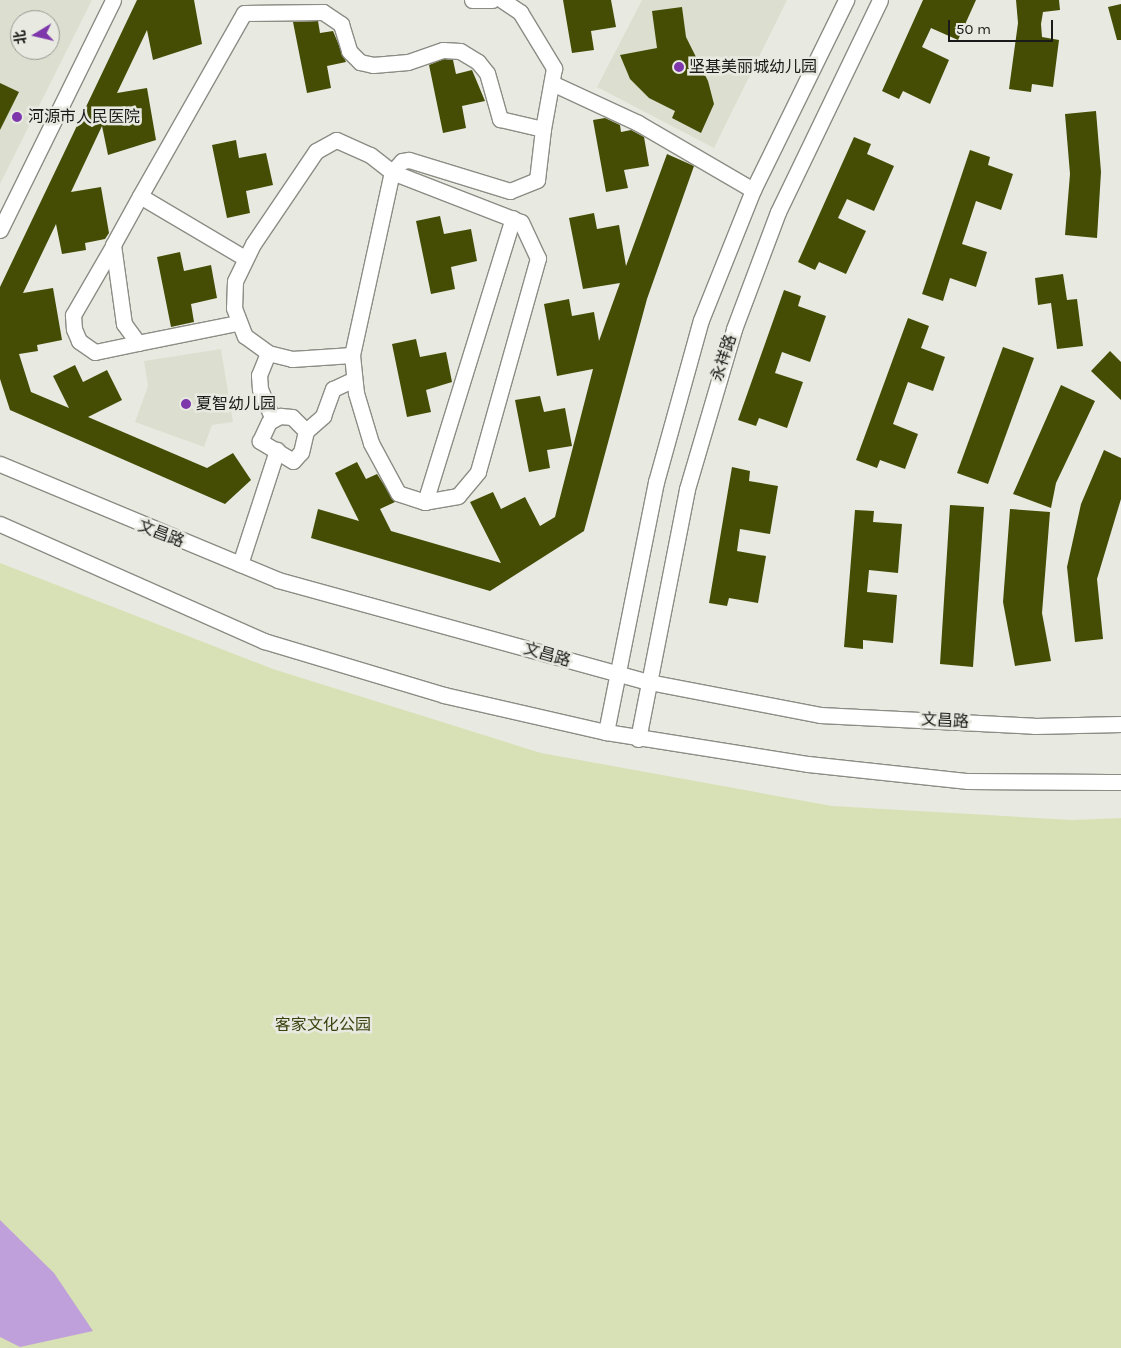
<!DOCTYPE html>
<meta charset="utf-8">
<style>
body{margin:0}
#map{position:relative;width:1121px;height:1348px;overflow:hidden;background:#e8eae1;font-family:Karla,"Noto Sans SC",sans-serif}
div>[style]{position:absolute}
.built>*{inset:0;background:#dcdfcf}
.green>*{inset:0;background:#d8e1b5}
.water>*{inset:0;background:#c0a0da}
.building>*{inset:0;background:#454d05}
.roads{filter:drop-shadow(1px 0 #8b8d85) drop-shadow(-1px 0 #8b8d85) drop-shadow(0 1px #8b8d85) drop-shadow(0 -1px #8b8d85)}
.minor>*{height:15px;margin:-7.5px;padding:0 7.5px;transform-origin:7.5px;border-radius:7.5px;background:#fff}
.dots>*{width:14px;height:14px;translate:-50% -50%;box-sizing:border-box;border:2px solid #e8eae1;border-radius:50%}
span{translate:-50% -50%;white-space:nowrap;text-align:center;line-height:1.15;-webkit-text-stroke:5px #e8eae1;paint-order:stroke}
.poi-label{font-size:16px;color:#1a1b18}
.left{translate:0 -50%;text-align:left}
.street-label{font-size:16px;color:#1a1b18}
.park-label{font-size:16px;color:#3a410e}
.north{position:absolute;left:10px;top:10px;width:50px;height:50px;box-sizing:border-box;background:#e8eae1;border:1px solid #969791;border-radius:50%;rotate:261deg;font-size:14px;font-weight:700;line-height:20px;text-align:center;color:#1a1b18}
.north::after{content:'';display:block;margin:auto;width:18px;height:22px;background:#7d37ab;clip-path:polygon(50% 0,100% 100%,50% 72%,0 100%)}
.scale{position:absolute;left:948px;top:20px;width:105px;height:22px;box-sizing:border-box;border:2px solid #1a1b18;border-top:0;padding-left:6px;font-size:15px;line-height:18px;white-space:nowrap;color:#1a1b18;-webkit-text-stroke:4px #e8eae1;paint-order:stroke}
</style>
<div id="map">
<div class="built">
<i style="clip-path:polygon(evenodd,0 0,92px 0,0 184px,0 0,20px 20px,50px 20px,50px 50px,20px 50px,20px 20px)"></i>
<i style="clip-path:polygon(642px 0,787px 0,714px 148px,597px 87px)"></i>
<i style="clip-path:polygon(221px 349px,233px 422px,212px 425px,204px 447px,135px 422px,148px 386px,144px 361px)"></i>
</div>
<div class="green">
<i style="clip-path:polygon(0 563px,273px 669px,541px 753px,832px 806px,1072px 820px,1121px 818px,1121px 1348px,0 1348px)"></i>
</div>
<div class="water">
<i style="clip-path:polygon(0 1220px,54px 1273px,93px 1331px,20px 1347px,0 1337px)"></i>
</div>
<div class="building">
<i style="clip-path:polygon(137px 0,194px 0,202px 44px,153px 60px,147px 30px,117px 93px,147px 88px,156px 140px,108px 155px,102px 126px,71px 192px,101px 187px,109px 233px,105px 239px,85px 243px,86px 250px,62px 254px,56px 224px,23px 293px,53px 288px,62px 340px,37px 345px,38px 351px,19px 354px,31px 392px,69px 408px,53px 376px,75px 365px,83px 382px,107px 370px,122px 400px,88px 417px,207px 468px,233px 453px,251px 480px,225px 504px,10px 410px,0 379px,0 287px)"></i>
<i style="clip-path:polygon(563px 0,611px 0,616px 27px,591px 31px,594px 50px,572px 53px)"></i>
<i style="clip-path:polygon(923px 0,976px 0,958px 40px,931px 28px,922px 47px,949px 60px,930px 104px,903px 91px,899px 99px,882px 91px)"></i>
<i style="clip-path:polygon(1016px 0,1059px 0,1060px 10px,1043px 12px,1041px 24px,1042px 37px,1059px 40px,1053px 87px,1032px 84px,1031px 92px,1009px 89px,1018px 23px)"></i>
<i style="clip-path:polygon(1121px 4px,1121px 40px,1117px 40px,1108px 7px)"></i>
<i style="clip-path:polygon(682px 7px,686px 37px,708px 81px,714px 104px,701px 133px,672px 118px,675px 111px,649px 98px,630px 79px,620px 55px,657px 48px,652px 11px)"></i>
<i style="clip-path:polygon(318px 21px,320px 33px,333px 31px,346px 62px,327px 66px,331px 88px,307px 93px,293px 22px)"></i>
<i style="clip-path:polygon(444px 59px,453px 60px,456px 74px,472px 70px,485px 101px,462px 106px,466px 128px,443px 133px,429px 65px)"></i>
<i style="clip-path:polygon(0 83px,19px 92px,0 130px)"></i>
<i style="clip-path:polygon(1096px 111px,1101px 172px,1097px 238px,1065px 235px,1070px 174px,1065px 114px)"></i>
<i style="clip-path:polygon(605px 118px,620px 125px,621px 132px,631px 130px,644px 137px,649px 166px,624px 170px,628px 188px,606px 192px,593px 120px)"></i>
<i style="clip-path:polygon(854px 137px,871px 144px,867px 154px,894px 166px,874px 211px,847px 199px,838px 218px,866px 231px,846px 274px,819px 262px,815px 270px,798px 262px)"></i>
<i style="clip-path:polygon(236px 140px,239px 158px,266px 153px,273px 185px,246px 191px,250px 213px,227px 218px,212px 145px)"></i>
<i style="clip-path:polygon(970px 150px,990px 157px,988px 165px,1013px 174px,1001px 210px,976px 201px,962px 244px,987px 252px,976px 287px,950px 278px,943px 301px,922px 294px)"></i>
<i style="clip-path:polygon(667px 154px,694px 166px,647px 299px,584px 531px,490px 591px,311px 538px,318px 509px,359px 521px,335px 473px,357px 462px,366px 479px,377px 474px,395px 502px,380px 509px,391px 531px,501px 563px,470px 502px,493px 492px,501px 509px,525px 497px,540px 526px,555px 517px,593px 369px,557px 376px,544px 304px,569px 299px,572px 316px,594px 312px,599px 341px,620px 283px,583px 289px,569px 218px,594px 213px,597px 229px,619px 225px,626px 266px)"></i>
<i style="clip-path:polygon(440px 216px,444px 234px,471px 229px,477px 261px,451px 267px,455px 289px,431px 294px,416px 221px)"></i>
<i style="clip-path:polygon(180px 252px,184px 271px,211px 265px,217px 298px,191px 304px,194px 322px,171px 327px,157px 257px)"></i>
<i style="clip-path:polygon(1063px 274px,1067px 300px,1077px 299px,1083px 346px,1057px 349px,1051px 303px,1038px 305px,1035px 278px)"></i>
<i style="clip-path:polygon(784px 290px,801px 296px,798px 306px,826px 316px,810px 362px,782px 352px,775px 373px,803px 382px,787px 428px,759px 418px,756px 426px,738px 420px)"></i>
<i style="clip-path:polygon(908px 318px,929px 326px,921px 348px,945px 357px,933px 391px,908px 382px,893px 424px,918px 434px,905px 469px,880px 460px,877px 468px,856px 460px)"></i>
<i style="clip-path:polygon(416px 339px,420px 357px,446px 352px,452px 382px,426px 390px,431px 412px,407px 417px,392px 344px)"></i>
<i style="clip-path:polygon(1003px 347px,1034px 358px,988px 484px,957px 473px)"></i>
<i style="clip-path:polygon(1110px 351px,1121px 362px,1121px 400px,1091px 371px)"></i>
<i style="clip-path:polygon(1061px 385px,1095px 401px,1056px 483px,1051px 508px,1013px 494px)"></i>
<i style="clip-path:polygon(540px 396px,544px 412px,565px 408px,572px 446px,547px 450px,550px 468px,529px 472px,515px 400px)"></i>
<i style="clip-path:polygon(1104px 450px,1121px 458px,1121px 499px,1097px 579px,1103px 639px,1075px 642px,1067px 567px,1081px 504px)"></i>
<i style="clip-path:polygon(732px 467px,750px 471px,749px 481px,778px 486px,770px 534px,740px 529px,737px 551px,766px 556px,758px 603px,729px 598px,727px 606px,709px 603px)"></i>
<i style="clip-path:polygon(950px 505px,984px 507px,973px 667px,940px 664px)"></i>
<i style="clip-path:polygon(1010px 509px,1050px 512px,1042px 613px,1051px 661px,1015px 666px,1003px 602px)"></i>
<i style="clip-path:polygon(855px 510px,874px 511px,873px 522px,902px 524px,898px 573px,869px 570px,867px 592px,897px 595px,893px 643px,863px 640px,863px 649px,844px 647px)"></i>
</div>
<div class="roads">
<div class="minor">
<i style="left:472px;top:0;width:20px"></i>
<i style="left:502px;top:0;width:22px;rotate:34deg"></i>
<i style="left:520px;top:12px;width:66px;rotate:58.7deg"></i>
<i style="left:554px;top:68px;width:62px;rotate:100.2deg"></i>
<i style="left:554px;top:84px;width:93px;rotate:24.9deg"></i>
<i style="left:638px;top:123px;width:133px;rotate:30.2deg"></i>
<i style="left:140px;top:196px;width:210px;rotate:-60.4deg"></i>
<i style="left:244px;top:13px;width:79px;rotate:-0.7deg"></i>
<i style="left:323px;top:12px;width:22px;rotate:34deg"></i>
<i style="left:341px;top:24px;width:28px;rotate:73deg"></i>
<i style="left:349px;top:51px;width:16px;rotate:45deg"></i>
<i style="left:360px;top:62px;width:13px;rotate:13deg"></i>
<i style="left:373px;top:65px;width:35px;rotate:-5deg"></i>
<i style="left:408px;top:62px;width:37px;rotate:-19deg"></i>
<i style="left:443px;top:50px;width:17px;rotate:3deg"></i>
<i style="left:460px;top:51px;width:21px;rotate:31deg"></i>
<i style="left:478px;top:62px;width:14px;rotate:51deg"></i>
<i style="left:487px;top:73px;width:48px;rotate:74.2deg"></i>
<i style="left:500px;top:119px;width:44px;rotate:13.1deg"></i>
<i style="left:543px;top:129px;width:51px;rotate:96.7deg"></i>
<i style="left:537px;top:180px;width:29px;rotate:158deg"></i>
<i style="left:510px;top:191px;width:106px;rotate:-162.9deg"></i>
<i style="left:409px;top:160px;width:7px;rotate:172deg"></i>
<i style="left:402px;top:161px;width:15px;rotate:132deg"></i>
<i style="left:392px;top:172px;width:138px;rotate:21.2deg"></i>
<i style="left:521px;top:222px;width:40px;rotate:65deg"></i>
<i style="left:538px;top:258px;width:222px;rotate:105.7deg"></i>
<i style="left:478px;top:472px;width:31px;rotate:130deg"></i>
<i style="left:458px;top:496px;width:34px;rotate:170deg"></i>
<i style="left:425px;top:502px;width:28px;rotate:-162deg"></i>
<i style="left:398px;top:493px;width:57px;rotate:-118.4deg"></i>
<i style="left:371px;top:443px;width:52px;rotate:-106.7deg"></i>
<i style="left:356px;top:393px;width:38px;rotate:-96deg"></i>
<i style="left:352px;top:355px;width:187px;rotate:-77.7deg"></i>
<i style="left:392px;top:172px;width:28px;rotate:-142deg"></i>
<i style="left:370px;top:155px;width:37px;rotate:-156deg"></i>
<i style="left:336px;top:140px;width:23px;rotate:151deg"></i>
<i style="left:316px;top:151px;width:112px;rotate:124.1deg"></i>
<i style="left:253px;top:244px;width:41px;rotate:115.9deg"></i>
<i style="left:235px;top:281px;width:27px;rotate:92deg"></i>
<i style="left:234px;top:308px;width:30px;rotate:69deg"></i>
<i style="left:245px;top:336px;width:29px;rotate:36deg"></i>
<i style="left:268px;top:353px;width:25px;rotate:14deg"></i>
<i style="left:292px;top:359px;width:60px;rotate:-3.8deg"></i>
<i style="left:0;top:230px;width:256px;rotate:-63.8deg"></i>
<i style="left:113px;top:246px;width:80px;rotate:120.1deg"></i>
<i style="left:73px;top:315px;width:14px;rotate:86deg"></i>
<i style="left:74px;top:329px;width:13px;rotate:67deg"></i>
<i style="left:79px;top:341px;width:19px;rotate:35deg"></i>
<i style="left:95px;top:352px;width:44px;rotate:-11.8deg"></i>
<i style="left:237px;top:323px;width:101px;rotate:168.6deg"></i>
<i style="left:138px;top:343px;width:24px;rotate:-126deg"></i>
<i style="left:124px;top:324px;width:80px;rotate:-97.9deg"></i>
<i style="left:113px;top:245px;width:56px;rotate:-61.1deg"></i>
<i style="left:140px;top:196px;width:122px;rotate:30.6deg"></i>
<i style="left:268px;top:353px;width:24px;rotate:112deg"></i>
<i style="left:259px;top:375px;width:14px;rotate:86deg"></i>
<i style="left:260px;top:389px;width:33px;rotate:67deg"></i>
<i style="left:280px;top:416px;width:12px;rotate:5deg"></i>
<i style="left:292px;top:417px;width:20px;rotate:45deg"></i>
<i style="left:306px;top:431px;width:22px;rotate:103deg"></i>
<i style="left:301px;top:452px;width:12px;rotate:132deg"></i>
<i style="left:293px;top:461px;width:39px;rotate:-149deg"></i>
<i style="left:260px;top:441px;width:21px;rotate:-65deg"></i>
<i style="left:269px;top:422px;width:13px;rotate:-29deg"></i>
<i style="left:306px;top:431px;width:23px;rotate:-41deg"></i>
<i style="left:323px;top:416px;width:29px;rotate:-70deg"></i>
<i style="left:333px;top:389px;width:23px;rotate:-25deg"></i>
<i style="left:0;top:464px;width:301px;rotate:22.6deg"></i>
<i style="left:278px;top:580px;width:385px;rotate:15.4deg"></i>
<i style="left:649px;top:682px;width:174px;rotate:10.9deg"></i>
<i style="left:820px;top:715px;width:214px;rotate:2.9deg"></i>
<i style="left:1034px;top:726px;width:87px;rotate:-1.3deg"></i>
<i style="left:425px;top:502px;width:297px;rotate:-72.8deg"></i>
<i style="left:0;top:524px;width:289px;rotate:23.9deg"></i>
<i style="left:264px;top:641px;width:188px;rotate:16.7deg"></i>
<i style="left:444px;top:695px;width:166px;rotate:12.9deg"></i>
<i style="left:606px;top:732px;width:205px;rotate:9deg"></i>
<i style="left:808px;top:764px;width:161px;rotate:6.1deg"></i>
<i style="left:968px;top:781px;width:153px;rotate:0.4deg"></i>
<i style="left:240px;top:564px;width:120px;rotate:-72deg"></i>
<i style="left:606px;top:732px;width:255px;rotate:-78.7deg"></i>
<i style="left:656px;top:482px;width:168px;rotate:-74.5deg"></i>
<i style="left:701px;top:320px;width:140px;rotate:-68.2deg"></i>
<i style="left:753px;top:190px;width:212px;rotate:-63.9deg"></i>
<i style="left:638px;top:739px;width:255px;rotate:-78.9deg"></i>
<i style="left:687px;top:489px;width:167px;rotate:-73.6deg"></i>
<i style="left:734px;top:329px;width:125px;rotate:-69.4deg"></i>
<i style="left:778px;top:212px;width:235px;rotate:-64.3deg"></i>
</div>
</div>
<div class="dots">
<i style="left:679px;top:67px;background:#7d37ab"></i>
<i style="left:17px;top:117px;background:#7d37ab"></i>
<i style="left:186px;top:404px;background:#7d37ab"></i>
</div>
<div class="poi-label">
<span class="left" style="left:689px;top:67px">坚基美丽城幼儿园</span>
<span class="left" style="left:28px;top:117px">河源市人民医院</span>
<span class="left" style="left:196px;top:404px">夏智幼儿园</span>
</div>
<div class="street-label">
<span style="left:724px;top:358px;rotate:-72deg">永祥路</span>
<span style="left:161px;top:534px;rotate:21deg">文昌路</span>
<span style="left:547px;top:655px;rotate:16deg">文昌路</span>
<span style="left:945px;top:721px;rotate:3deg">文昌路</span>
</div>
<div class="park-label">
<span style="left:323px;top:1025px">客家文化公园</span>
</div>
<div class="north">北</div>
<div class="scale">50 m</div>
</div>
